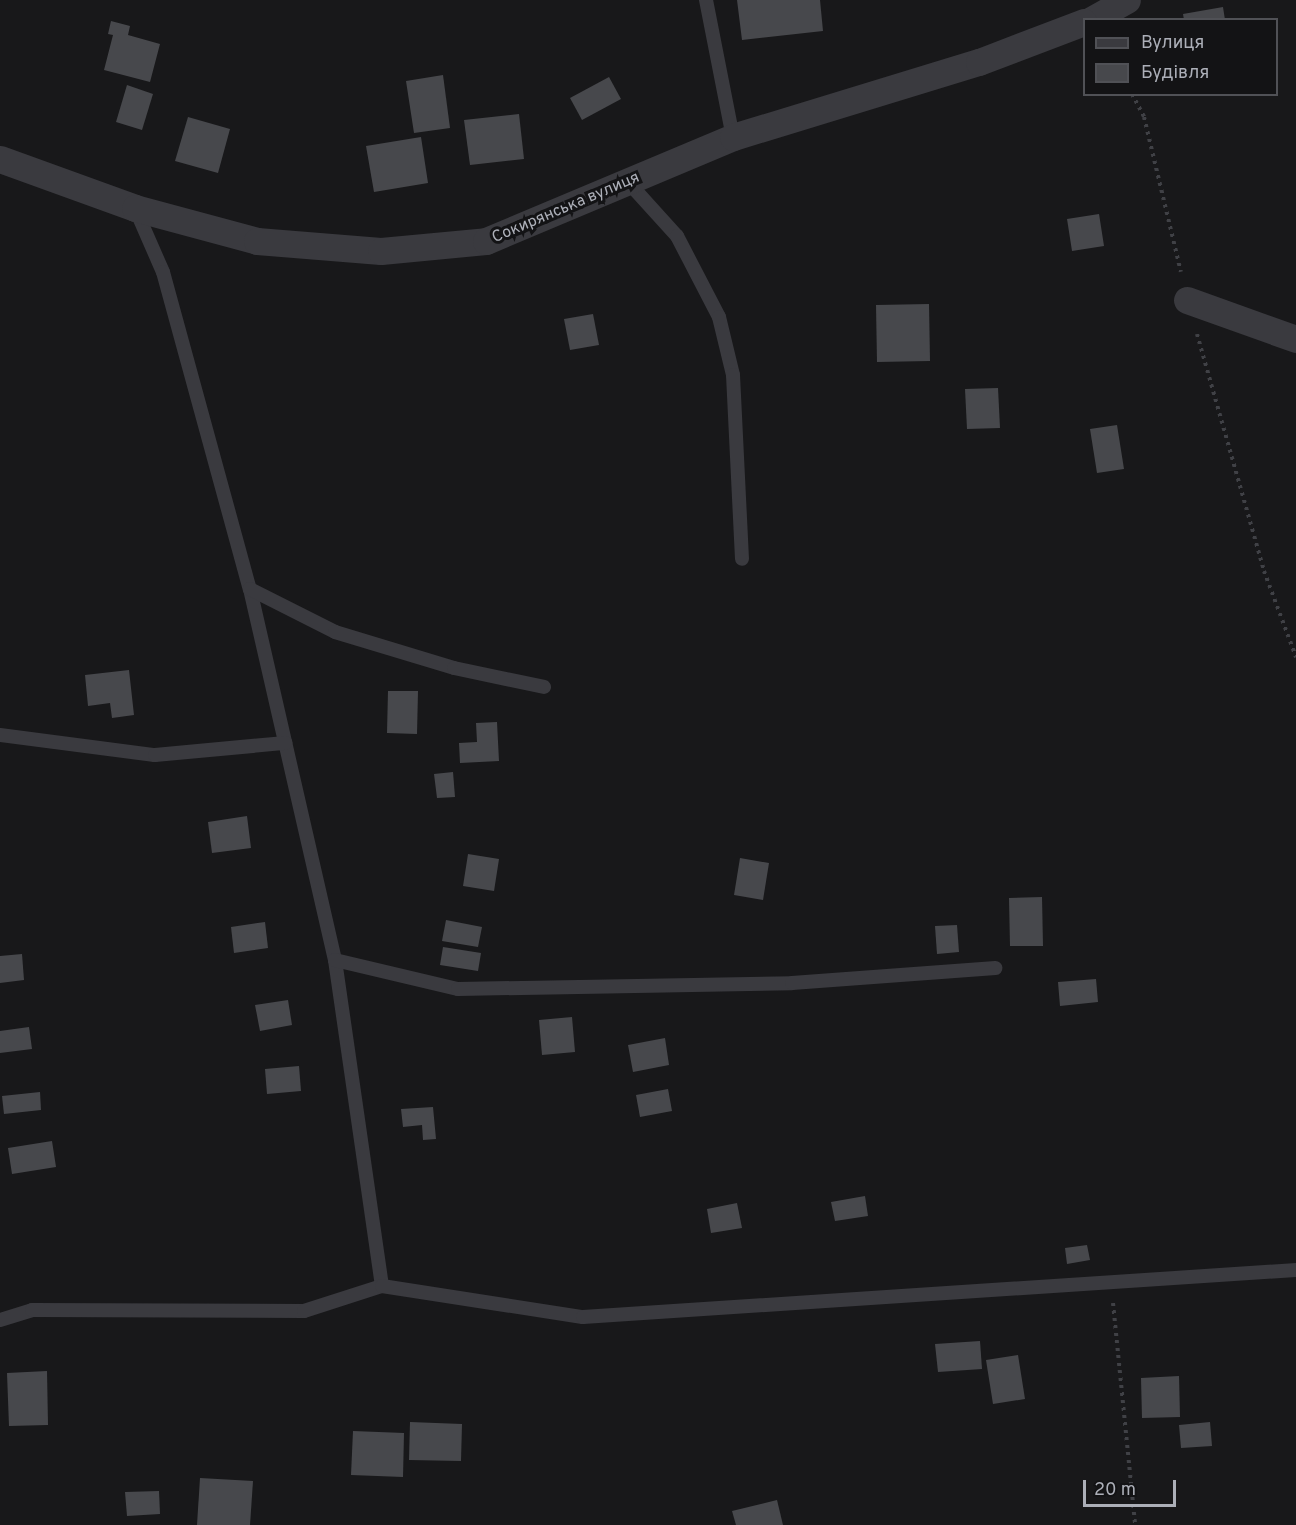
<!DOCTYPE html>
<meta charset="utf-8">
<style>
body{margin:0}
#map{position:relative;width:1296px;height:1525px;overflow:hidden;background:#18181a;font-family:Overpass,sans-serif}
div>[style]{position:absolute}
.building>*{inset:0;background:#47484c}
.path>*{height:4px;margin-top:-2px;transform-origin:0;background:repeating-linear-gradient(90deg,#404146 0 3px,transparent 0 7.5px)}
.lane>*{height:14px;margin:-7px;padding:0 7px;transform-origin:7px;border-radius:7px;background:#3a3a3f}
.street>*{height:27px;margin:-13.5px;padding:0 13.5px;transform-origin:13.5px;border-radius:13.5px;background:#3a3a3f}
span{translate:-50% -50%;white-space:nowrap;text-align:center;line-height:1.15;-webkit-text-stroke:6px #131315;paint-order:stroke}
.street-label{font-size:16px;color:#acafb8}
.legend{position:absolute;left:1083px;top:18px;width:195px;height:78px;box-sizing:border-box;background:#131315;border:2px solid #505156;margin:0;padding:8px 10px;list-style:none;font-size:18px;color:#acafb8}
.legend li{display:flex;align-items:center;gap:12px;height:30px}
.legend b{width:30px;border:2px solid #505156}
.scale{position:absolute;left:1083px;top:1480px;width:93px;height:27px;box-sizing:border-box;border:3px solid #acafb8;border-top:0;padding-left:8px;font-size:18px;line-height:21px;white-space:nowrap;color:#acafb8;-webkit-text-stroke:4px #131315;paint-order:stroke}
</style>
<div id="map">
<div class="building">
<i style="clip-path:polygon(737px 0,820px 0,823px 31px,742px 40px)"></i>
<i style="clip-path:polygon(1223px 7px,1225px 20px,1184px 20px,1183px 14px)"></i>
<i style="clip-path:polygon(111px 21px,130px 26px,128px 35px,160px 44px,150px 82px,104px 70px,113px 35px,108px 34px)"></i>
<i style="clip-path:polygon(443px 75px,450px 128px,414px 133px,406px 81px)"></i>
<i style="clip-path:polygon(609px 77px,621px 99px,582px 120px,570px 98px)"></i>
<i style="clip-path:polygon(127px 85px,153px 94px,142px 130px,116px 122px)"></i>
<i style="clip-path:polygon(519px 114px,524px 159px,470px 165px,464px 120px)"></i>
<i style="clip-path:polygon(188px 117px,230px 129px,218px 173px,175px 161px)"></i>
<i style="clip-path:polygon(421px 137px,428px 183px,374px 192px,366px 146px)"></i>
<i style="clip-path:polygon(1099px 214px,1104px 246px,1072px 251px,1067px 219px)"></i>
<i style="clip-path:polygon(929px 304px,930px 361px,877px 362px,876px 305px)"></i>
<i style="clip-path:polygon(593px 314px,599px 345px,570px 350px,564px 319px)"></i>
<i style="clip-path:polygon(998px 388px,1000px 428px,967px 429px,965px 389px)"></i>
<i style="clip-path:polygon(1117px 425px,1124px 469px,1097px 473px,1090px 429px)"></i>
<i style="clip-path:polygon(129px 670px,134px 715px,112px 718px,110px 703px,88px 706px,85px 675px)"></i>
<i style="clip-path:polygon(388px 691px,418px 691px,417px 734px,387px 733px)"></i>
<i style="clip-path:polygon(497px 722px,499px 761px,460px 763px,459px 743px,477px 742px,476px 723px)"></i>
<i style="clip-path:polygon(453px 772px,455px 797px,437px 798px,434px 774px)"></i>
<i style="clip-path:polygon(247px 816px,251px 848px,212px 853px,208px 822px)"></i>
<i style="clip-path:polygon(468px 854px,499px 859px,494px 891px,463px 886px)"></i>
<i style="clip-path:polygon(740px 858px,769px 863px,763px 900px,734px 895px)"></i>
<i style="clip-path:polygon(1042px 897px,1043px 946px,1010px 946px,1009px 898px)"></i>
<i style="clip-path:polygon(446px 920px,482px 927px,478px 947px,442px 941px)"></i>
<i style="clip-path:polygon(265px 922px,268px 948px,234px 953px,231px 927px)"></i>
<i style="clip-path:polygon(957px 925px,959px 952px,937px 954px,935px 926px)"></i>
<i style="clip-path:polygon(443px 947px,481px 953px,478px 971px,440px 965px)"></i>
<i style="clip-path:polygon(22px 954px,24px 980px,0 983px,0 956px)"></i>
<i style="clip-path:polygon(1096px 979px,1098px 1002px,1060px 1006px,1058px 982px)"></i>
<i style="clip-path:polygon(288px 1000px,292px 1025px,260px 1031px,255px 1005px)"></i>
<i style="clip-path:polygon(572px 1017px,575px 1052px,542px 1055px,539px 1020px)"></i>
<i style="clip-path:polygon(29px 1027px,32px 1049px,0 1053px,0 1031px)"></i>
<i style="clip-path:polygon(665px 1038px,669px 1065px,633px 1072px,628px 1045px)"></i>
<i style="clip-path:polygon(299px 1066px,301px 1091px,267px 1094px,265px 1069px)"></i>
<i style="clip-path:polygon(668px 1089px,672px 1111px,640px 1117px,636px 1095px)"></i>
<i style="clip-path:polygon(40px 1092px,41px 1110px,4px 1114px,2px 1096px)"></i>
<i style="clip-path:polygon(433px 1107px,436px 1139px,423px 1140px,422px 1125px,403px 1127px,401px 1109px)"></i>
<i style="clip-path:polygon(52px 1141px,56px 1167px,12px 1174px,8px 1148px)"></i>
<i style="clip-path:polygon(865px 1196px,868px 1216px,835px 1221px,831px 1202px)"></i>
<i style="clip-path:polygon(737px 1203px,742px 1228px,711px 1233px,707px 1209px)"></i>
<i style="clip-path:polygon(1087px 1245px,1090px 1260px,1067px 1264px,1065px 1248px)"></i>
<i style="clip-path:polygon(980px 1341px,982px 1369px,938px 1372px,935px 1344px)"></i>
<i style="clip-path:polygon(1018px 1355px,1025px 1399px,993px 1404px,986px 1360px)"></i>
<i style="clip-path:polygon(47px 1371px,48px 1425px,9px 1426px,7px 1373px)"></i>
<i style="clip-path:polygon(1179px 1376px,1180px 1417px,1142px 1418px,1141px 1378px)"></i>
<i style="clip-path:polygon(410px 1422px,462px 1424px,461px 1461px,409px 1460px)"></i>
<i style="clip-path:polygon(1210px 1422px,1212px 1446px,1181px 1448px,1179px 1425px)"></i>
<i style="clip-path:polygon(353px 1431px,404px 1433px,403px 1477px,351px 1475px)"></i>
<i style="clip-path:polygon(200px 1478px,253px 1481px,250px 1525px,197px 1525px)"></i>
<i style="clip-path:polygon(159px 1491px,160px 1514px,127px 1516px,125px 1492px)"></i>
<i style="clip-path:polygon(777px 1500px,783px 1525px,736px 1525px,732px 1511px)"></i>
</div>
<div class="path">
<i style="left:1132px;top:94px;width:26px;rotate:62deg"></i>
<i style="left:1144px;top:117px;width:159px;rotate:76.6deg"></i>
<i style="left:1197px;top:334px;width:246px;rotate:74.2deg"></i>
<i style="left:1264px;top:571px;width:92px;rotate:69.6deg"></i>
<i style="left:1113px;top:1303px;width:223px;rotate:84.3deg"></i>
</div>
<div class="lane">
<i style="left:706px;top:0;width:140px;rotate:78.9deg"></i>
<i style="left:628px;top:182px;width:73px;rotate:47.8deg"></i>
<i style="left:677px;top:236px;width:91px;rotate:62.6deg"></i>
<i style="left:719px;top:317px;width:60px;rotate:76.4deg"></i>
<i style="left:733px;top:375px;width:184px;rotate:87.2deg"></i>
<i style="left:135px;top:208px;width:70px;rotate:66.4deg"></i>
<i style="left:163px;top:272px;width:329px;rotate:74.7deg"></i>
<i style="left:250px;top:589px;width:381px;rotate:77.1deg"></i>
<i style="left:335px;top:960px;width:329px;rotate:81.8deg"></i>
<i style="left:250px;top:589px;width:95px;rotate:26.8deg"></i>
<i style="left:335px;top:632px;width:124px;rotate:16.8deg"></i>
<i style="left:454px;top:668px;width:92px;rotate:11.9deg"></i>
<i style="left:0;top:735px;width:156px;rotate:7.4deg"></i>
<i style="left:155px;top:755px;width:131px;rotate:-5.3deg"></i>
<i style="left:335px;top:960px;width:126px;rotate:13.3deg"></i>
<i style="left:458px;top:989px;width:334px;rotate:-1deg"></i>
<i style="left:792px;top:983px;width:204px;rotate:-4.2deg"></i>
<i style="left:0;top:1320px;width:34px;rotate:-17deg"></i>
<i style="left:32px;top:1310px;width:272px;rotate:0.2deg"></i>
<i style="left:304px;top:1311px;width:82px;rotate:-17.8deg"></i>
<i style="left:382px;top:1286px;width:203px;rotate:8.8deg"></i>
<i style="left:583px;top:1317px;width:715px;rotate:-3.77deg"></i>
</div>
<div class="street">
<i style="left:1091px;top:20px;width:41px;rotate:-29.1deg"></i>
<i style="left:0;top:159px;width:144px;rotate:19.9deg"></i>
<i style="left:135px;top:208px;width:126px;rotate:15.1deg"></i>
<i style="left:257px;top:241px;width:124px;rotate:4.6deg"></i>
<i style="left:381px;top:251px;width:105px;rotate:-5.4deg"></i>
<i style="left:486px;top:241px;width:268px;rotate:-22.8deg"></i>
<i style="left:733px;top:137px;width:257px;rotate:-17deg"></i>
<i style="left:979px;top:62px;width:112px;rotate:-20.9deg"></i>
<i style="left:1187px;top:300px;width:116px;rotate:19.7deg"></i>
</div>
<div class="street-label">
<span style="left:566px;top:208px;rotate:-23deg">Сокирянська вулиця</span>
</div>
<ul class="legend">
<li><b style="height:8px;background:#3a3a3f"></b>Вулиця</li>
<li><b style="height:16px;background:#47484c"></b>Будівля</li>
</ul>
<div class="scale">20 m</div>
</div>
